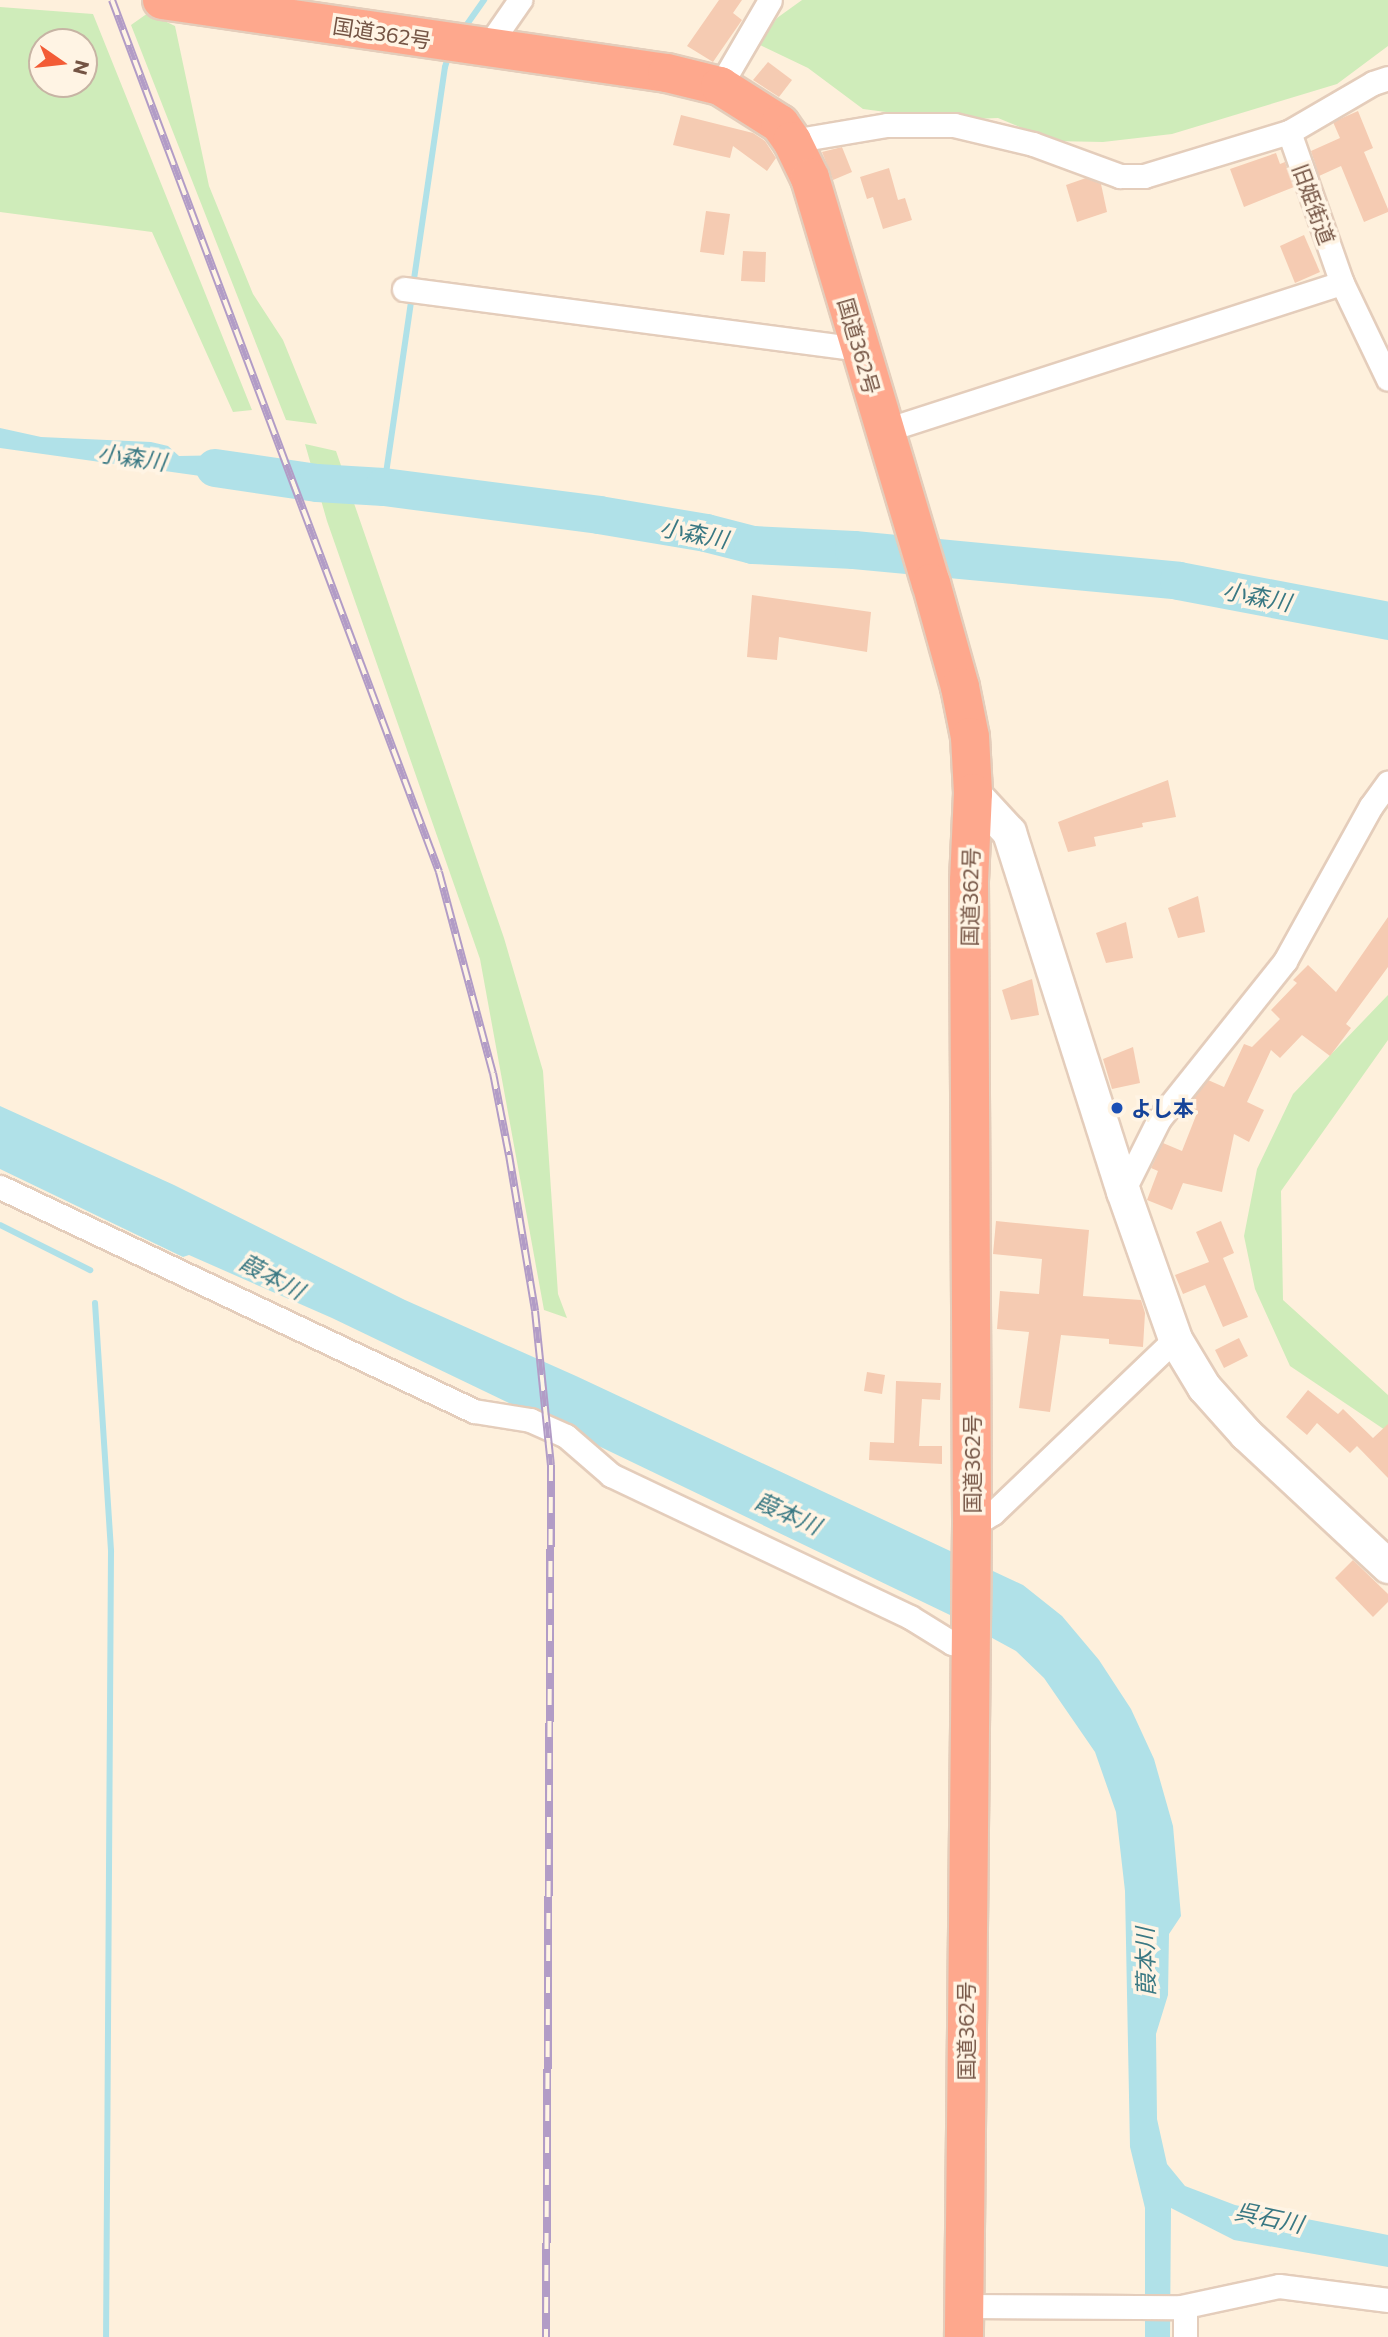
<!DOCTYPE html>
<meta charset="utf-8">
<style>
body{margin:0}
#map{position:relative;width:1388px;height:2337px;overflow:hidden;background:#fef0dc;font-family:Commissioner,"Noto Sans JP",sans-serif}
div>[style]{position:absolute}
.green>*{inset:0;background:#cfecba}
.water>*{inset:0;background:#b0e1e8}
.stream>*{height:6px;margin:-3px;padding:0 3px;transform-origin:3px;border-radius:3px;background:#b0e1e8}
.river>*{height:38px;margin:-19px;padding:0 19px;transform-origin:19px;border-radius:19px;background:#b0e1e8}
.building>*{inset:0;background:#f5cbb2}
.roads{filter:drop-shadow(2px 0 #e4cdbb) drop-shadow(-2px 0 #e4cdbb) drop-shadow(0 2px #e4cdbb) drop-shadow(0 -2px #e4cdbb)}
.street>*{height:23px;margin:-11.5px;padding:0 11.5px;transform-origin:11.5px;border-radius:11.5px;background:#fff}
.secondary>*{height:33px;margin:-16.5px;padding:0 16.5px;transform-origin:16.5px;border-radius:16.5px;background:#fff}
.highway>*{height:38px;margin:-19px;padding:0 19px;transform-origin:19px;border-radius:19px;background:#fea88d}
.rail>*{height:8px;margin-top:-4px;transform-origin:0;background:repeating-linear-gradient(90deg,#fff4e4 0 16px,#b29cc6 0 32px);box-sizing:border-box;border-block:2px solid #b29cc6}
.dots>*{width:19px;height:19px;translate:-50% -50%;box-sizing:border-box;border:4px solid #fff4e4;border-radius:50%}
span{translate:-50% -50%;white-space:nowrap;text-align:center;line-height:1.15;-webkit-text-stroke:7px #fff4e4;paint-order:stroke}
.street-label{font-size:21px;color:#745444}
.transit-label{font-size:21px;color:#164399;font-weight:700}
.left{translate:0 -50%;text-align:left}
.water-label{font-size:23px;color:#397883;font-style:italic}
.north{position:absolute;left:28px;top:28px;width:70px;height:70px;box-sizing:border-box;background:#fff4e4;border:2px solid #c7b4a4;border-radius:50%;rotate:104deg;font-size:19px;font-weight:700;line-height:28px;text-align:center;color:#745444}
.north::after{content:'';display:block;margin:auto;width:24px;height:32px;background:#f35c36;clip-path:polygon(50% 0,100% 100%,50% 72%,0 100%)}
</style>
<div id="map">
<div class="green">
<i style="clip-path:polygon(802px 0,1388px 0,1388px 46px,1337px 84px,1172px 134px,1103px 142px,1053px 141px,998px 118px,947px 120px,863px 109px,808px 68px,758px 44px,777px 18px)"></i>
<i style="clip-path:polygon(evenodd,0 7px,93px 14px,252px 410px,233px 412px,152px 232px,0 212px,0 7px,42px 42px,84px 42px,84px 84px,42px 84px,42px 42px)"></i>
<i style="clip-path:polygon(148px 13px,175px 26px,209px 186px,253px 294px,283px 340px,317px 424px,286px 420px,131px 25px)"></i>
<i style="clip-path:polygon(305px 444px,336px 451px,504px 938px,543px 1071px,558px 1294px,567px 1318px,544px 1310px,480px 959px,327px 521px)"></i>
<i style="clip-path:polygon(1388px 995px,1388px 1040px,1281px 1191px,1283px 1300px,1388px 1395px,1388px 1432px,1290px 1366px,1255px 1289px,1244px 1236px,1257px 1169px,1293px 1094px)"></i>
</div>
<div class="water">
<i style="clip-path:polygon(0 428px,41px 437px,151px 442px,168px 446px,179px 456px,233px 455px,275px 472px,257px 484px,0 448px)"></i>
<i style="clip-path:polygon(0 1106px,174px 1185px,405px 1300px,576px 1376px,1023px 1585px,1062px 1616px,1099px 1660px,1131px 1709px,1154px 1759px,1173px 1826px,1181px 1916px,1169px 1934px,1168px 1995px,1156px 2034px,1157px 2119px,1167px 2164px,1185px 2186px,1235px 2205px,1388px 2235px,1388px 2267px,1234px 2240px,1171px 2208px,1170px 2337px,1145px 2337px,1145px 2208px,1130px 2147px,1125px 1891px,1116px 1812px,1095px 1752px,1044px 1678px,1016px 1651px,950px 1615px,332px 1318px,189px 1255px,183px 1257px,0 1169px)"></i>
</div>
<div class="stream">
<i style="left:463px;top:30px;width:37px;rotate:-55deg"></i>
<i style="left:413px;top:286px;width:221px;rotate:-81.7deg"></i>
<i style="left:445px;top:67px;width:14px;rotate:-73deg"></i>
<i style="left:384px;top:487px;width:193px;rotate:-81.7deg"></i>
<i style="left:0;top:1225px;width:101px;rotate:26.6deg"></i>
<i style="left:95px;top:1303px;width:249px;rotate:86.3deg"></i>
<i style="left:111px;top:1551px;width:786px;rotate:90.36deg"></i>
</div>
<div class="river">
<i style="left:215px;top:468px;width:103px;rotate:8.4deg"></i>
<i style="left:317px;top:483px;width:67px;rotate:3.4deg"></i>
<i style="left:384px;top:487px;width:217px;rotate:7.4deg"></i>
<i style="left:599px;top:515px;width:109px;rotate:9.5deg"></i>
<i style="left:706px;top:533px;width:49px;rotate:14.3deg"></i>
<i style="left:753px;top:545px;width:101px;rotate:2.8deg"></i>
<i style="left:854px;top:550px;width:326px;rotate:5.4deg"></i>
<i style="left:1179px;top:581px;width:213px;rotate:10.8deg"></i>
</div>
<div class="building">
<i style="clip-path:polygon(719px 0,742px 0,733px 13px,742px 20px,713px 62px,687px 46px)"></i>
<i style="clip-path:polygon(768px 62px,792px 80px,779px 97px,753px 80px)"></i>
<i style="clip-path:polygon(1358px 111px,1373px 148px,1364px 152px,1388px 209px,1388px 212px,1364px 222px,1341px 166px,1319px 176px,1311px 151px,1340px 138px,1333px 122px)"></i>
<i style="clip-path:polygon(681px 115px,753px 133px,765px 141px,776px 158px,767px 171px,733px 146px,730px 158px,673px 145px)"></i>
<i style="clip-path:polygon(842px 147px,852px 172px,833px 180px,822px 152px)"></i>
<i style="clip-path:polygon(1276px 153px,1280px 164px,1285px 162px,1294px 187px,1244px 207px,1230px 169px)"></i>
<i style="clip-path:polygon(889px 168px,898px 200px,905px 198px,912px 220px,883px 229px,873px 197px,867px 199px,860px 177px)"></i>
<i style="clip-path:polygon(1086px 178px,1101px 184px,1107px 212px,1077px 222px,1066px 185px)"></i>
<i style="clip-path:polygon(706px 211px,730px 214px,724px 255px,700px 252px)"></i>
<i style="clip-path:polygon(1304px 235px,1320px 272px,1295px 283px,1280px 246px)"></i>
<i style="clip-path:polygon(743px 251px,766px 252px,765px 282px,741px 281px)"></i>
<i style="clip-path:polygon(752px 595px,871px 612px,867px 652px,779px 637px,777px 660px,747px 657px)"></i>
<i style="clip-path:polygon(1168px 780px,1176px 817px,1142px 823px,1143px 827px,1094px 837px,1096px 846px,1068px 852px,1058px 822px)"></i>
<i style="clip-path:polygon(1198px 896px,1205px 932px,1178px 938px,1168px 908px)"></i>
<i style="clip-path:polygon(1388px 917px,1388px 967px,1346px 1024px,1351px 1028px,1330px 1056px,1302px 1035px,1280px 1058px,1271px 1050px,1247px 1102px,1264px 1110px,1249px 1142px,1234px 1134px,1222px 1192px,1183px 1183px,1172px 1210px,1147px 1200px,1158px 1171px,1151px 1168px,1163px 1143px,1182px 1151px,1197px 1113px,1189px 1109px,1195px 1097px,1208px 1080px,1224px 1087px,1244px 1044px,1252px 1047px,1280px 1019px,1271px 1010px,1297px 983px,1293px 980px,1308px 965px,1336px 992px)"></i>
<i style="clip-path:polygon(1126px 922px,1133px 958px,1106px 963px,1096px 933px)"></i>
<i style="clip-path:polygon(1032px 979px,1039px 1015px,1011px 1020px,1002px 990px)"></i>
<i style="clip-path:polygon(1133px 1047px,1140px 1083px,1112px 1089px,1103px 1059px)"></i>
<i style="clip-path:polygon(996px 1221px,1089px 1230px,1083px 1296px,1141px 1300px,1145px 1313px,1143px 1347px,1109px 1344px,1109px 1339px,1061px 1335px,1050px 1412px,1019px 1408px,1029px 1332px,997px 1329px,1000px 1291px,1039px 1294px,1042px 1259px,993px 1254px)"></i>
<i style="clip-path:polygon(1221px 1221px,1234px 1253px,1223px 1258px,1248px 1317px,1223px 1327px,1205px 1285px,1183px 1294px,1175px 1275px,1209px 1262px,1196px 1232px)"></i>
<i style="clip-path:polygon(1239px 1338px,1248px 1356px,1224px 1368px,1215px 1350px)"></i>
<i style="clip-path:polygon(867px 1372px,885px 1375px,882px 1394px,864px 1391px)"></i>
<i style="clip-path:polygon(896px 1381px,941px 1383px,940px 1400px,922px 1399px,919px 1446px,942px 1446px,942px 1464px,869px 1460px,870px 1442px,894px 1443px)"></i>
<i style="clip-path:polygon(1308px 1390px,1338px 1414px,1343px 1409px,1373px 1438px,1388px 1424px,1388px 1478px,1357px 1446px,1350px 1453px,1317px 1423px,1307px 1435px,1286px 1417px)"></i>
<i style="clip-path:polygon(1353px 1560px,1388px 1594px,1388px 1602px,1373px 1617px,1335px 1578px)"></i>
</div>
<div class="roads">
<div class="street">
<i style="left:486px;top:49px;width:60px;rotate:-55.2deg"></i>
<i style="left:720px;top:86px;width:99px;rotate:-59.8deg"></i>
<i style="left:1289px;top:132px;width:160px;rotate:70.7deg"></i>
<i style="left:1342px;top:283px;width:106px;rotate:64.4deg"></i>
<i style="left:792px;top:141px;width:96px;rotate:-9.6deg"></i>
<i style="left:887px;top:125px;width:67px"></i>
<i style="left:954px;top:125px;width:81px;rotate:13.5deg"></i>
<i style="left:1033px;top:144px;width:93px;rotate:20.2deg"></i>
<i style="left:1120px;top:176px;width:24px"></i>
<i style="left:1144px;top:176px;width:152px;rotate:-16.9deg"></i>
<i style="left:1289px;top:132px;width:97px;rotate:-30.3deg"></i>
<i style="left:1373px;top:83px;width:16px;rotate:-18deg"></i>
<i style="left:404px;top:289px;width:461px;rotate:7.5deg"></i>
<i style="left:883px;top:431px;width:482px;rotate:-17.9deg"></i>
<i style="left:0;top:1187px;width:524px;rotate:25.29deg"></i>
<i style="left:474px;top:1411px;width:57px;rotate:9.1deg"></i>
<i style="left:530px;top:1420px;width:39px;rotate:24deg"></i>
<i style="left:566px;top:1436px;width:60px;rotate:40.9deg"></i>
<i style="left:611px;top:1475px;width:331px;rotate:25.4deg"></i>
<i style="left:910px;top:1617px;width:49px;rotate:31.8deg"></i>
<i style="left:952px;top:1643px;width:18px;rotate:16deg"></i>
<i style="left:1123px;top:1191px;width:80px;rotate:-63.4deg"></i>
<i style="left:1159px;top:1119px;width:202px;rotate:-51.4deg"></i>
<i style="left:1285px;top:961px;width:177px;rotate:-61deg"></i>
<i style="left:1371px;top:806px;width:29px;rotate:-54deg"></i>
<i style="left:972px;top:1526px;width:25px;rotate:-32deg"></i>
<i style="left:993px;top:1513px;width:252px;rotate:-43.7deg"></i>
<i style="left:964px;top:2306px;width:217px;rotate:0.3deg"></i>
<i style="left:1181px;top:2307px;width:100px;rotate:-12.1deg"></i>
<i style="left:1279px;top:2286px;width:110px;rotate:7.3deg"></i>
<i style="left:1185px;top:2307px;width:30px;rotate:90deg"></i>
</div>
<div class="secondary">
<i style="left:973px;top:793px;width:53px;rotate:47.3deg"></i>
<i style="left:1009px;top:832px;width:377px;rotate:72.4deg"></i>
<i style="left:1123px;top:1191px;width:157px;rotate:70.6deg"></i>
<i style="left:1175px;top:1339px;width:56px;rotate:58.9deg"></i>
<i style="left:1204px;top:1387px;width:63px;rotate:48.2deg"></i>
<i style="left:1246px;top:1434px;width:194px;rotate:42.9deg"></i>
</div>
<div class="highway">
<i style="left:162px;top:0;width:510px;rotate:8.23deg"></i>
<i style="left:667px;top:73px;width:55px;rotate:13.8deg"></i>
<i style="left:720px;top:86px;width:71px;rotate:32.3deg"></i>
<i style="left:780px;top:124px;width:21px;rotate:55deg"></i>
<i style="left:792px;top:141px;width:41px;rotate:64.1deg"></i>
<i style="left:810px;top:178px;width:423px;rotate:73.4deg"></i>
<i style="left:931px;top:583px;width:108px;rotate:74.4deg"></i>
<i style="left:960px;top:687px;width:51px;rotate:78.7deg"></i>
<i style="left:970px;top:737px;width:56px;rotate:86.9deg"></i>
<i style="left:973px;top:793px;width:88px;rotate:92.6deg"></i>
<i style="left:969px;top:881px;width:645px;rotate:89.73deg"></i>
<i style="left:972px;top:1526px;width:811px;rotate:90.57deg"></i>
</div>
</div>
<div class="rail">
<i style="left:112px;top:0;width:931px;rotate:69.44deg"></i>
<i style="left:439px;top:872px;width:208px;rotate:75deg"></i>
<i style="left:493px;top:1073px;width:84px;rotate:79deg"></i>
<i style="left:509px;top:1155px;width:158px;rotate:80.5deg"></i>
<i style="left:535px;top:1311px;width:155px;rotate:84.1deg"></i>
<i style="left:551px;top:1465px;width:872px;rotate:90.33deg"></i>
</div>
<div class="dots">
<i style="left:1117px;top:1108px;background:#1a4fb4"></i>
</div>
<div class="street-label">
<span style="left:382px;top:33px;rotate:9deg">国道362号</span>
<span style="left:1314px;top:204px;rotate:70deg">旧姫街道</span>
<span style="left:859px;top:346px;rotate:74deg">国道362号</span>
<span style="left:970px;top:897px;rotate:-89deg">国道362号</span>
<span style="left:972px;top:1464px;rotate:-90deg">国道362号</span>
<span style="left:966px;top:2031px;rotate:-90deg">国道362号</span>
</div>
<div class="transit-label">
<span class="left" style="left:1131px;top:1108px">よし本</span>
</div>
<div class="water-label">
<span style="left:132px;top:457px;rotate:8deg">小森川</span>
<span style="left:694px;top:533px;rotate:11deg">小森川</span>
<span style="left:1257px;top:596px;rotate:11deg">小森川</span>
<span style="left:272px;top:1276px;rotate:28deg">葭本川</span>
<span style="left:788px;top:1513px;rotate:24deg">葭本川</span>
<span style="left:1145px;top:1962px;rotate:-91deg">葭本川</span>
<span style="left:1269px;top:2217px;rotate:12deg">呉石川</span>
</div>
<div class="north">N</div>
</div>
